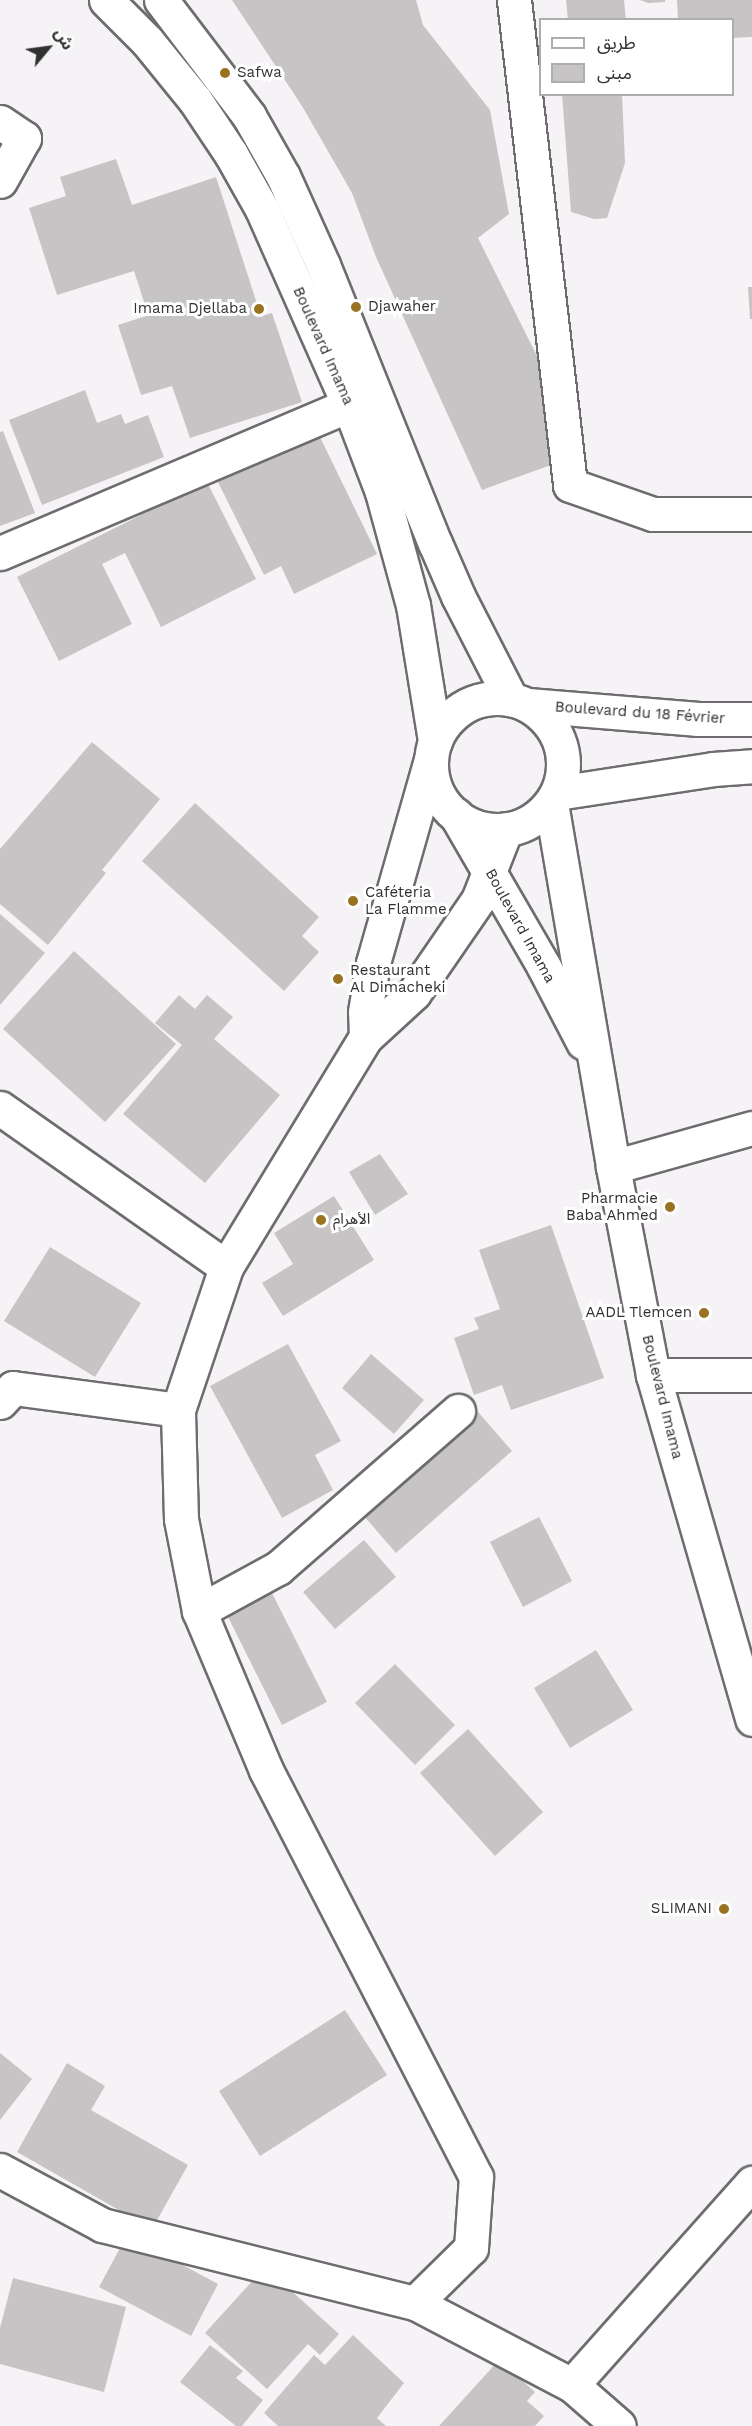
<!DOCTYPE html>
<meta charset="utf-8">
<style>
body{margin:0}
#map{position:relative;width:752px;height:2426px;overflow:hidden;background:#f5f3f6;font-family:"Work Sans","Noto Sans Arabic",sans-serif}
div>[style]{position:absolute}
.building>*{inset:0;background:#c7c4c6}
.roads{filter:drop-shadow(2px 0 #6e6c6f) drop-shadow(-2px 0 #6e6c6f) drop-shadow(0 2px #6e6c6f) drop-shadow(0 -2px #6e6c6f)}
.minor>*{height:33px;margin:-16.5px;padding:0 16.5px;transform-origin:16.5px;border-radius:16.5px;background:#fff}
.major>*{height:33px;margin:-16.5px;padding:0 16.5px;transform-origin:16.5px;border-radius:16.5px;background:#fff}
.major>.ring{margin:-16.5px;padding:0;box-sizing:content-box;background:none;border:33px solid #fff;border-radius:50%}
.dots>*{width:16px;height:16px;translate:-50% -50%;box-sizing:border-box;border:3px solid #fff;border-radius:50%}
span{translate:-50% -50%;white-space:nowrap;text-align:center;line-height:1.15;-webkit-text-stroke:6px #fff;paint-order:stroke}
.poi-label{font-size:15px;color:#323132}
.left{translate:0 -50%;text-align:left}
.right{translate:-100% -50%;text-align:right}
.street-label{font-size:15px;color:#323132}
.legend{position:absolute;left:539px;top:18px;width:195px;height:78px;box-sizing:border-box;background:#fff;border:2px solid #adadad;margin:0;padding:8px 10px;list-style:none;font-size:18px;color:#323132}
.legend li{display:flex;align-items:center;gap:12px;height:30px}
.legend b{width:30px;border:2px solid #adadad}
.north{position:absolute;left:18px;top:18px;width:60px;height:60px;-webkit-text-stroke:4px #fff;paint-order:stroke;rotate:61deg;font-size:16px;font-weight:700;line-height:24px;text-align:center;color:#323132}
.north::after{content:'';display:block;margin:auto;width:21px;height:27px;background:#323132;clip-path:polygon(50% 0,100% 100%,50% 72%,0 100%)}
</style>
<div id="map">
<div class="building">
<i style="clip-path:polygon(232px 0,416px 0,423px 25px,490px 110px,509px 214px,478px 238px,537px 356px,551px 465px,482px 490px,376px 257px,352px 193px,302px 106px)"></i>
<i style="clip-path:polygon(566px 0,624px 0,626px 20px,568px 20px)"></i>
<i style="clip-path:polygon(640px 0,665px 0,665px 2px,648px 3px)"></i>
<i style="clip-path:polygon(677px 0,752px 0,752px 37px,732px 38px,732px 20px,678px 20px)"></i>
<i style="clip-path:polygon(562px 94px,622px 94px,625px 163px,607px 218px,594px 219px,571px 212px)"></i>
<i style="clip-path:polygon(116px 159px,132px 205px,216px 177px,261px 316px,272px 313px,302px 402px,190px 438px,172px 386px,141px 395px,118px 325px,159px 312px,157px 308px,147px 311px,134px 271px,57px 295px,29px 208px,66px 196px,60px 177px)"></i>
<i style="clip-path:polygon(748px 287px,752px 287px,752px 319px,750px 319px)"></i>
<i style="clip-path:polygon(85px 390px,97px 423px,121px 414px,125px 424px,148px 415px,164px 457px,42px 505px,9px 420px)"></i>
<i style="clip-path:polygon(3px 431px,35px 513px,0 526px,0 432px)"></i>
<i style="clip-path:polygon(317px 431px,377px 554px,294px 594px,281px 566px,264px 575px,217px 480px)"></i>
<i style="clip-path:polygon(207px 482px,256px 579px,161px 627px,125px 553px,102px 564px,132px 624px,59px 661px,17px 577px)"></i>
<i style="clip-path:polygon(92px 742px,160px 799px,102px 870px,106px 873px,48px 945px,0 904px,0 849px)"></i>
<i style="clip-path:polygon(195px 803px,319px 917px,302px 936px,319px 952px,284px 991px,142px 861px)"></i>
<i style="clip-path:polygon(0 914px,45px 953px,0 1005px)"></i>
<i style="clip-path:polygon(74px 951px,176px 1044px,105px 1122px,3px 1029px)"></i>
<i style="clip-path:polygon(179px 995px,195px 1009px,207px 995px,233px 1017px,214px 1039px,280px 1095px,205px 1183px,123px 1114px,182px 1045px,155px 1023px)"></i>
<i style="clip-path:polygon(380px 1154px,408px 1194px,375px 1215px,349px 1172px)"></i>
<i style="clip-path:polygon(334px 1196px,374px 1260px,283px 1316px,262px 1283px,293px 1264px,274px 1233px)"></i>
<i style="clip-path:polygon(551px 1225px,604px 1378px,511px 1410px,502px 1385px,474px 1395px,454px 1338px,479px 1329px,474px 1318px,500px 1309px,479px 1250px)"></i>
<i style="clip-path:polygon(50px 1247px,141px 1303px,95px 1377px,4px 1321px)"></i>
<i style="clip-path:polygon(288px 1344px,341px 1441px,315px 1455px,333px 1490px,282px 1518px,210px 1386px)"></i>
<i style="clip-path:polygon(371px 1354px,424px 1400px,394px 1434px,342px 1388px)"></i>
<i style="clip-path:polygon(473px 1406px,512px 1451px,396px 1553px,357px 1508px)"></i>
<i style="clip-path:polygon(539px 1517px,572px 1581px,523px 1607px,490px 1542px)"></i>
<i style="clip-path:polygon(364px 1540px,396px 1577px,335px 1629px,303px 1592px)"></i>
<i style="clip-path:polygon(271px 1591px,327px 1702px,282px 1725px,226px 1613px)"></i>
<i style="clip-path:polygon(596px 1650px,633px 1710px,570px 1748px,534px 1688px)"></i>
<i style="clip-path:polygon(395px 1664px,455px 1725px,415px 1765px,355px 1703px)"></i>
<i style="clip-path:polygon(468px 1729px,543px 1812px,495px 1856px,420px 1773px)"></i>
<i style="clip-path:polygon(345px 2010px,387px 2075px,260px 2156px,219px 2091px)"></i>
<i style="clip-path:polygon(0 2053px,32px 2079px,0 2120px)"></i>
<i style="clip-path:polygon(67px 2063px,105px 2086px,91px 2110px,188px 2165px,152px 2229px,17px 2152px)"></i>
<i style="clip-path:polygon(127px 2235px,218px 2284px,191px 2336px,99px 2287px)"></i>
<i style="clip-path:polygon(265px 2267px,339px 2334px,320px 2355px,308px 2344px,267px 2389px,205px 2333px)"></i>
<i style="clip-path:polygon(13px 2278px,126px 2307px,104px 2392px,0 2364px,0 2328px)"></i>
<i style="clip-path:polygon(353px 2335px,404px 2383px,377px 2418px,386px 2426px,278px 2426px,264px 2413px,314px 2355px,325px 2365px)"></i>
<i style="clip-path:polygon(210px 2345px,243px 2371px,236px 2378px,263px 2400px,242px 2426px,236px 2426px,180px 2382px)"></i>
<i style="clip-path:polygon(499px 2360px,535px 2392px,527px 2401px,544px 2416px,535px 2426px,439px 2426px)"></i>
</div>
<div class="roads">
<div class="minor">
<i style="left:514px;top:0;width:488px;rotate:83.4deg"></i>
<i style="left:570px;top:485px;width:88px;rotate:19.3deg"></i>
<i style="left:653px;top:514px;width:99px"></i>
<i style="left:0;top:122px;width:29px;rotate:34deg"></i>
<i style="left:24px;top:138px;width:49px;rotate:119.2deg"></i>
<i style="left:0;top:553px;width:379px;rotate:-23deg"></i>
<i style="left:366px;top:1037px;width:25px;rotate:-92deg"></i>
<i style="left:365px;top:1012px;width:50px;rotate:-80.7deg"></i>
<i style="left:373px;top:963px;width:211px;rotate:-74.1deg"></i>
<i style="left:0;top:1108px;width:276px;rotate:35.1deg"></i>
<i style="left:613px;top:1167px;width:144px;rotate:-15.7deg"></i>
<i style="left:653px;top:1375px;width:99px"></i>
<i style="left:0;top:1402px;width:19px;rotate:-47deg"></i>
<i style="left:13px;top:1388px;width:166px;rotate:7.6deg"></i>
<i style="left:199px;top:1611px;width:90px;rotate:-28.6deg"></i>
<i style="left:278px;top:1568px;width:239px;rotate:-41.1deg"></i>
<i style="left:0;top:2170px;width:116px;rotate:28.3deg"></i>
<i style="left:102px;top:2225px;width:323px;rotate:14deg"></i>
<i style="left:415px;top:2303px;width:78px;rotate:-44.5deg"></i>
<i style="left:471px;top:2248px;width:71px;rotate:-86deg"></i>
<i style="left:476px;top:2177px;width:458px;rotate:-117.3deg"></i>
<i style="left:266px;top:1770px;width:173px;rotate:-112.8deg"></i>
<i style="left:199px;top:1611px;width:94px;rotate:-101.1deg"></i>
<i style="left:181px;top:1519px;width:109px;rotate:-91.6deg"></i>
<i style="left:178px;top:1410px;width:151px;rotate:-71.4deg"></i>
<i style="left:226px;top:1267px;width:269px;rotate:-58.7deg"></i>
<i style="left:366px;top:1037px;width:65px;rotate:-42.5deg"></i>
<i style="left:414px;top:993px;width:113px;rotate:-55.5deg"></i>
<i style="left:478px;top:900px;width:76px;rotate:-68.5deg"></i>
<i style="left:415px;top:2303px;width:177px;rotate:27.6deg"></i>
<i style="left:572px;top:2385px;width:62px;rotate:41.1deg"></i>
<i style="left:572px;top:2385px;width:271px;rotate:-48.3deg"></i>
</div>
<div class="major">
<i style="left:106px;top:0;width:58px;rotate:45deg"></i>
<i style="left:147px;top:41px;width:76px;rotate:50.9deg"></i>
<i style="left:195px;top:100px;width:65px;rotate:56.3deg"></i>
<i style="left:231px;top:154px;width:63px;rotate:60.6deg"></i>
<i style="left:262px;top:209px;width:214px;rotate:66.1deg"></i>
<i style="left:349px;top:405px;width:93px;rotate:69.2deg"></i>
<i style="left:382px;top:492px;width:117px;rotate:74.7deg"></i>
<i style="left:413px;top:605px;width:138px;rotate:80.8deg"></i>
<i style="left:161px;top:0;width:146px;rotate:52.8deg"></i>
<i style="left:249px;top:116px;width:69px;rotate:60.5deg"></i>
<i style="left:283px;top:176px;width:98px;rotate:65.8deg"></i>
<i style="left:323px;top:265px;width:300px;rotate:68.1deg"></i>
<i style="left:435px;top:543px;width:58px;rotate:66.5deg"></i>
<i style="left:458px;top:596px;width:116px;rotate:62.8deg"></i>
<i class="ring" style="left:431px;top:698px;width:99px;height:99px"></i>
<i style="left:528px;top:705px;width:171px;rotate:4.7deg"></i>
<i style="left:698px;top:719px;width:54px"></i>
<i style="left:557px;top:793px;width:158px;rotate:-8.7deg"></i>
<i style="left:713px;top:769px;width:39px;rotate:-4deg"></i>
<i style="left:551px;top:803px;width:369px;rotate:80.3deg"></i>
<i style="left:613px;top:1167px;width:212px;rotate:79.1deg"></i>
<i style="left:653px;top:1375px;width:358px;rotate:73.9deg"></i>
<i style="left:456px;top:815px;width:176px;rotate:59.9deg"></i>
<i style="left:544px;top:967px;width:85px;rotate:62.5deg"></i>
</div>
</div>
<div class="dots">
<i style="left:225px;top:73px;background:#99731f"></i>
<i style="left:356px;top:307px;background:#99731f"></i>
<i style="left:259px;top:309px;background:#99731f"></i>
<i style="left:353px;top:901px;background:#99731f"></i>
<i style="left:338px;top:979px;background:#99731f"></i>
<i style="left:670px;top:1207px;background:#99731f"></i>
<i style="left:321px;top:1220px;background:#99731f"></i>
<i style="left:704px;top:1313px;background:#99731f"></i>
<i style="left:724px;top:1909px;background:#99731f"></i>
</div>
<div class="poi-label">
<span class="left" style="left:237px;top:73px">Safwa</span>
<span class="left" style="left:368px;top:307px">Djawaher</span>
<span class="right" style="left:247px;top:309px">Imama Djellaba</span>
<span class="left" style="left:365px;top:901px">Caféteria<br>La Flamme</span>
<span class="left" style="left:350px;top:979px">Restaurant<br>Al Dimacheki</span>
<span class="right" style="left:658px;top:1207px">Pharmacie<br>Baba Ahmed</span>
<span class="left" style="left:333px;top:1220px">الأهرام</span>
<span class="right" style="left:692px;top:1313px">AADL Tlemcen</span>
<span class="right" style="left:712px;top:1909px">SLIMANI</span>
</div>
<div class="street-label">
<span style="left:323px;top:346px;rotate:66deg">Boulevard Imama</span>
<span style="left:640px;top:713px;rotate:4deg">Boulevard du 18 Février</span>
<span style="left:520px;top:926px;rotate:61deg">Boulevard Imama</span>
<span style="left:662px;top:1397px;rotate:76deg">Boulevard Imama</span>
</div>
<ul class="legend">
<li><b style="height:8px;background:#fff"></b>طريق</li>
<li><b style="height:16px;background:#c7c4c6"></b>مبنى</li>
</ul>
<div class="north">ش</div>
</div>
